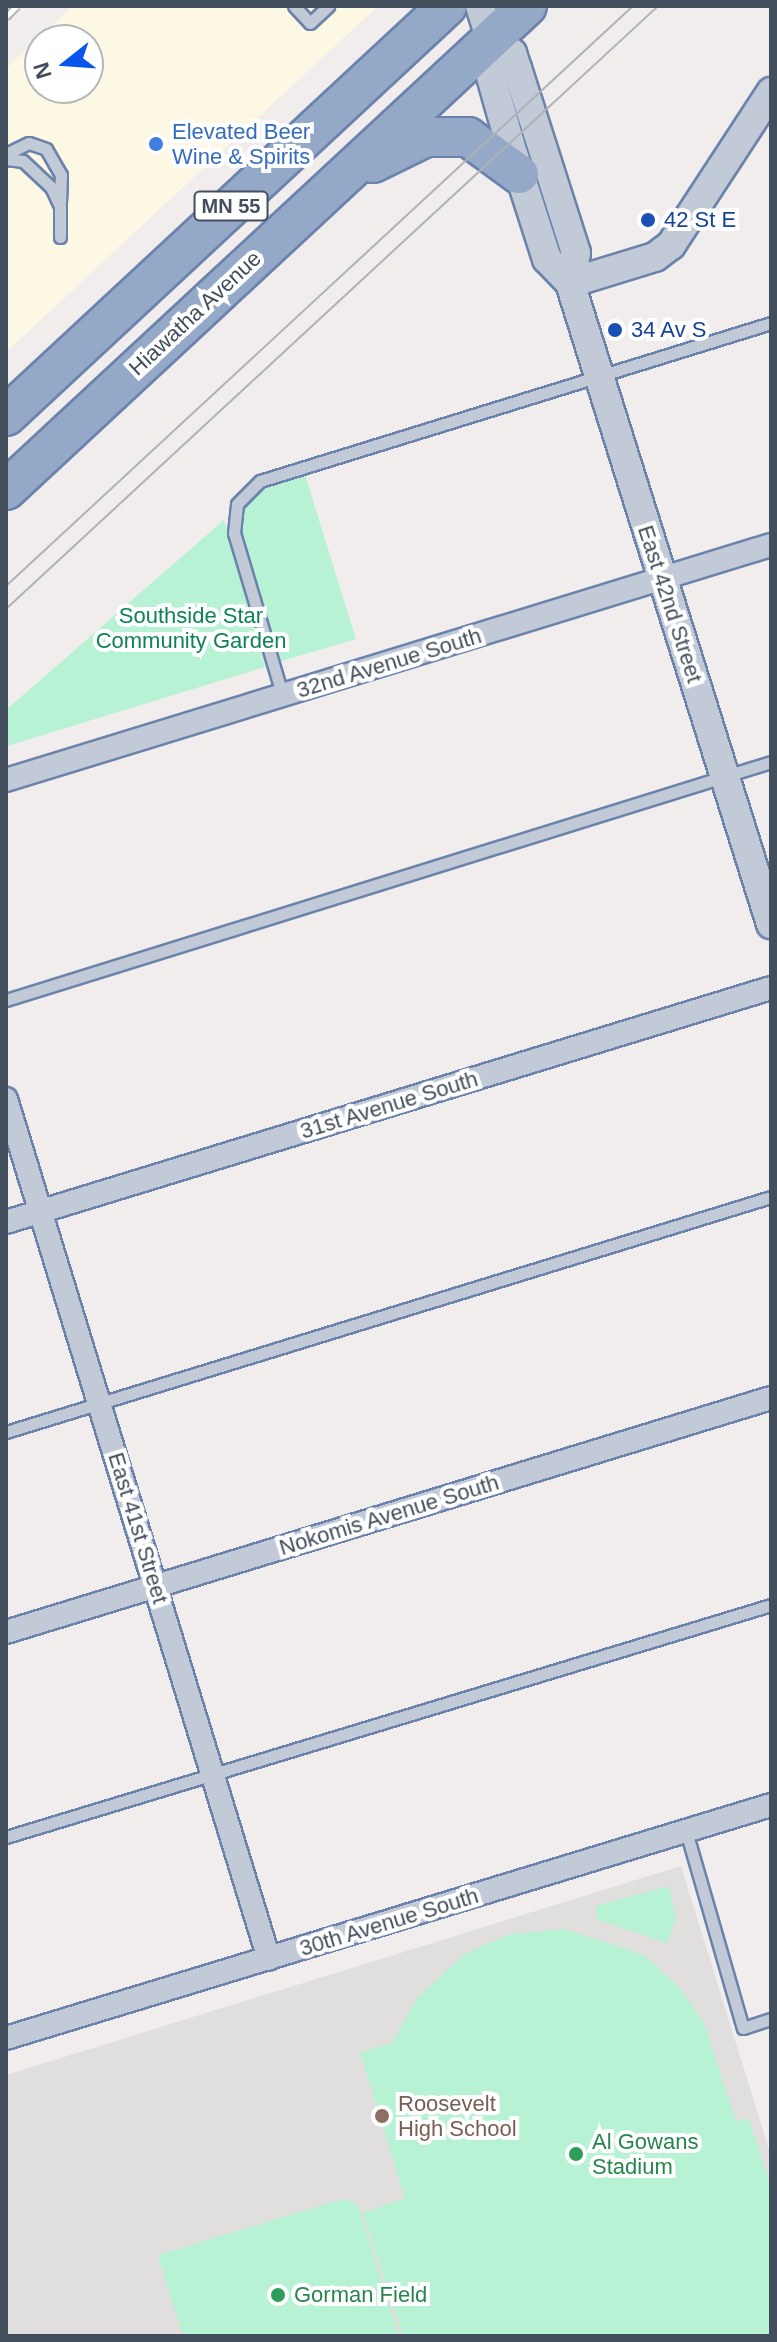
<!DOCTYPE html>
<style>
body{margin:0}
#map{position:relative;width:777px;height:2342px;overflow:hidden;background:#f0edec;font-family:Arial,sans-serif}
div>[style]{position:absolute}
.commercial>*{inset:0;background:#fdf8e3}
.education>*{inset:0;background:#e1dede}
.green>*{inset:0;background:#b6f2d3}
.roads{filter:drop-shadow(2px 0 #6b83ac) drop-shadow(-2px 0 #6b83ac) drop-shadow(0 2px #6b83ac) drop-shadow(0 -2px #6b83ac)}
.service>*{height:11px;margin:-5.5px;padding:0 5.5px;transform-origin:5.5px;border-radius:5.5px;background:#c1cad6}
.minor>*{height:22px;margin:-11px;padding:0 11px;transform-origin:11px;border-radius:11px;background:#c1cad6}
.tertiary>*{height:28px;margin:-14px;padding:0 14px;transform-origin:14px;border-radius:14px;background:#c1cad6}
.trunk>*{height:38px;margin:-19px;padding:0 19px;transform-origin:19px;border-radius:19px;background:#94a8c8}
.tram>*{height:2px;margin:-1px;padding:0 1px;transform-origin:1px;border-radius:1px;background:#aeb1b8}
.rail>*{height:9px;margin-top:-4.5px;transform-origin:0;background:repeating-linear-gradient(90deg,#fff 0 18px,#aeb1b8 0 36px);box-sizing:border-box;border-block:2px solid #aeb1b8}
.dots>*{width:22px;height:22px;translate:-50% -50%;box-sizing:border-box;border:4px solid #fff;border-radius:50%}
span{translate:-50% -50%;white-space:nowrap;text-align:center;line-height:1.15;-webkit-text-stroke:8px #fff;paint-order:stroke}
.shield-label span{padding:2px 6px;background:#fff;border:2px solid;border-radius:6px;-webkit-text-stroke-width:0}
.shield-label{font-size:20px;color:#434e5c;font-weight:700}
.shop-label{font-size:22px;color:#366cbe}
.left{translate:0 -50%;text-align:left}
.transit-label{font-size:22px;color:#164399}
.street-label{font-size:22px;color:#434e5c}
.park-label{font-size:22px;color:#0e8354}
.education-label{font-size:22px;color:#785e54}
.leisure-label{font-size:22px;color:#27864d}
.frame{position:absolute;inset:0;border:8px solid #434e5c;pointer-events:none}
.north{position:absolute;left:24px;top:24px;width:80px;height:80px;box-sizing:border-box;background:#fff;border:2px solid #b4b8be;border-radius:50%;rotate:253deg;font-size:22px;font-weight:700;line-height:32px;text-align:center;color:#434e5c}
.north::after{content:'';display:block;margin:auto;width:28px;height:36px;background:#0955ed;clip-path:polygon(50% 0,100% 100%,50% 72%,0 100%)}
</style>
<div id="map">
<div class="commercial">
<i style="clip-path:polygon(evenodd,73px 6px,378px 6px,6px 352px,6px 68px,73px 6px,40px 40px,88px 40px,88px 88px,40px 88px,40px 40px)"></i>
</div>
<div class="education">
<i style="clip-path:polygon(681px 1866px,771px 2156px,771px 2336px,6px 2336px,6px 2075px)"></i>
</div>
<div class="green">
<i style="clip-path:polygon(305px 475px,356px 639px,278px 662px,240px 536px,245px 509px,261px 489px)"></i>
<i style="clip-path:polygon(224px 520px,265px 667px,7px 746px,6px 710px)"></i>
<i style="clip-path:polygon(669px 1886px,676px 1920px,667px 1943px,596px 1919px,596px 1906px)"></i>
<i style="clip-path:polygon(565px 1929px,644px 1955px,679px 1987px,704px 2023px,736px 2121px,749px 2119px,771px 2187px,771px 2336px,403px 2336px,363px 2213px,405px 2198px,360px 2052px,392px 2043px,417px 1998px,466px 1953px,510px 1934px)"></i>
<i style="clip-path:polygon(343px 2199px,358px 2205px,399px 2336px,183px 2336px,158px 2255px)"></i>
</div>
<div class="roads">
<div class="service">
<i style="left:294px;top:6px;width:23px;rotate:47deg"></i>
<i style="left:310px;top:23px;width:25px;rotate:-43deg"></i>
<i style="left:6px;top:154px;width:25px;rotate:-26deg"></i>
<i style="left:29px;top:143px;width:18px;rotate:19deg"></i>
<i style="left:46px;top:149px;width:30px;rotate:60deg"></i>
<i style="left:61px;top:175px;width:26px;rotate:92deg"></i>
<i style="left:6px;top:159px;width:17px;rotate:7deg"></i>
<i style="left:23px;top:161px;width:38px;rotate:43deg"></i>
<i style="left:51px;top:187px;width:21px;rotate:65deg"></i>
<i style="left:60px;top:206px;width:31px;rotate:90deg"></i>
<i style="left:283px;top:697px;width:171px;rotate:-106.6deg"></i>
<i style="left:234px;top:533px;width:29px;rotate:-84deg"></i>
<i style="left:237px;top:504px;width:33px;rotate:-45deg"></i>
<i style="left:260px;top:481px;width:535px;rotate:-17.18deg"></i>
<i style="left:6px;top:1000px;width:801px;rotate:-17.28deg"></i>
<i style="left:6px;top:1432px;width:800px;rotate:-17.08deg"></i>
<i style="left:686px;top:1831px;width:205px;rotate:73.9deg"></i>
<i style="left:743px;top:2028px;width:29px;rotate:-18deg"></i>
<i style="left:6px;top:1837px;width:799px;rotate:-16.87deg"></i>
</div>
<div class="minor">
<i style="left:6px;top:780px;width:800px;rotate:-17.08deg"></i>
<i style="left:6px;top:1099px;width:899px;rotate:73deg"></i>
<i style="left:6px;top:1222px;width:800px;rotate:-17.01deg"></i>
<i style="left:6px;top:1632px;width:800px;rotate:-17.01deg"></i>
<i style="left:6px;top:2038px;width:800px;rotate:-16.94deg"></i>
</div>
<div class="tertiary">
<i style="left:480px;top:6px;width:36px;rotate:72deg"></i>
<i style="left:491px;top:40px;width:20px;rotate:105deg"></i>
<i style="left:486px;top:59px;width:88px;rotate:74.2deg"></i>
<i style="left:510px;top:144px;width:121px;rotate:72.2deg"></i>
<i style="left:547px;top:259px;width:33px;rotate:46deg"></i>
<i style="left:570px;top:283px;width:672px;rotate:72.59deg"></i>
<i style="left:491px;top:40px;width:25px;rotate:32deg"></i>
<i style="left:512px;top:53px;width:16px;rotate:72deg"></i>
<i style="left:517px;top:68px;width:194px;rotate:72.3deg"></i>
<i style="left:576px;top:253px;width:31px;rotate:101deg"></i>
<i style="left:570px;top:283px;width:89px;rotate:-17deg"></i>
<i style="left:655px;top:257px;width:20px;rotate:-37deg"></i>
<i style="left:671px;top:245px;width:183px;rotate:-56.8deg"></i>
</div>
<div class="trunk">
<i style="left:373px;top:163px;width:59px;rotate:-26.1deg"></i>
<i style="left:426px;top:137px;width:42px"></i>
<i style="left:468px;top:137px;width:63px;rotate:36deg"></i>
<i style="left:6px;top:416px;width:602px;rotate:-42.91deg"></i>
<i style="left:6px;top:490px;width:711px;rotate:-42.89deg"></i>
</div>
</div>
<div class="tram">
<i style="left:6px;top:586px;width:854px;rotate:-42.77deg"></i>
<i style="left:6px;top:609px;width:888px;rotate:-42.76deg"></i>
</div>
<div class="rail">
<i style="left:6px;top:17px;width:16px;rotate:-45deg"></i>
</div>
<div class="dots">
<i style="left:156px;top:144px;background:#3f7fe0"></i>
<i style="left:648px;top:220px;background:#1a4fb4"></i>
<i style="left:615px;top:330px;background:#1a4fb4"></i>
<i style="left:382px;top:2116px;background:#8d6e63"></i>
<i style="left:576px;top:2154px;background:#2e9e5b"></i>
<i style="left:278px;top:2295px;background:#2e9e5b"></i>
</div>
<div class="shield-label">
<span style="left:231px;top:206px">MN 55</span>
</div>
<div class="shop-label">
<span class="left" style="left:172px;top:144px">Elevated Beer<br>Wine &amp; Spirits</span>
</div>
<div class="transit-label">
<span class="left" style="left:664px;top:220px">42 St E</span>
<span class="left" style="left:631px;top:330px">34 Av S</span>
</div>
<div class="street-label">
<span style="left:195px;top:313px;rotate:-43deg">Hiawatha Avenue</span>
<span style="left:670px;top:604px;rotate:72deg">East 42nd Street</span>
<span style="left:389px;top:663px;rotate:-17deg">32nd Avenue South</span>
<span style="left:389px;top:1105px;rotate:-17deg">31st Avenue South</span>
<span style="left:389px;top:1515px;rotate:-17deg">Nokomis Avenue South</span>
<span style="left:138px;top:1528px;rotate:73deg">East 41st Street</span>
<span style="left:389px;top:1922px;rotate:-17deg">30th Avenue South</span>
</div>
<div class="park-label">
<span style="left:191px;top:628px">Southside Star<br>Community Garden</span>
</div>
<div class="education-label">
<span class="left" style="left:398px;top:2116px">Roosevelt<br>High School</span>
</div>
<div class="leisure-label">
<span class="left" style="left:592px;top:2154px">Al Gowans<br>Stadium</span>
<span class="left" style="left:294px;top:2295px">Gorman Field</span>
</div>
<div class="frame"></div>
<div class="north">N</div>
</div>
